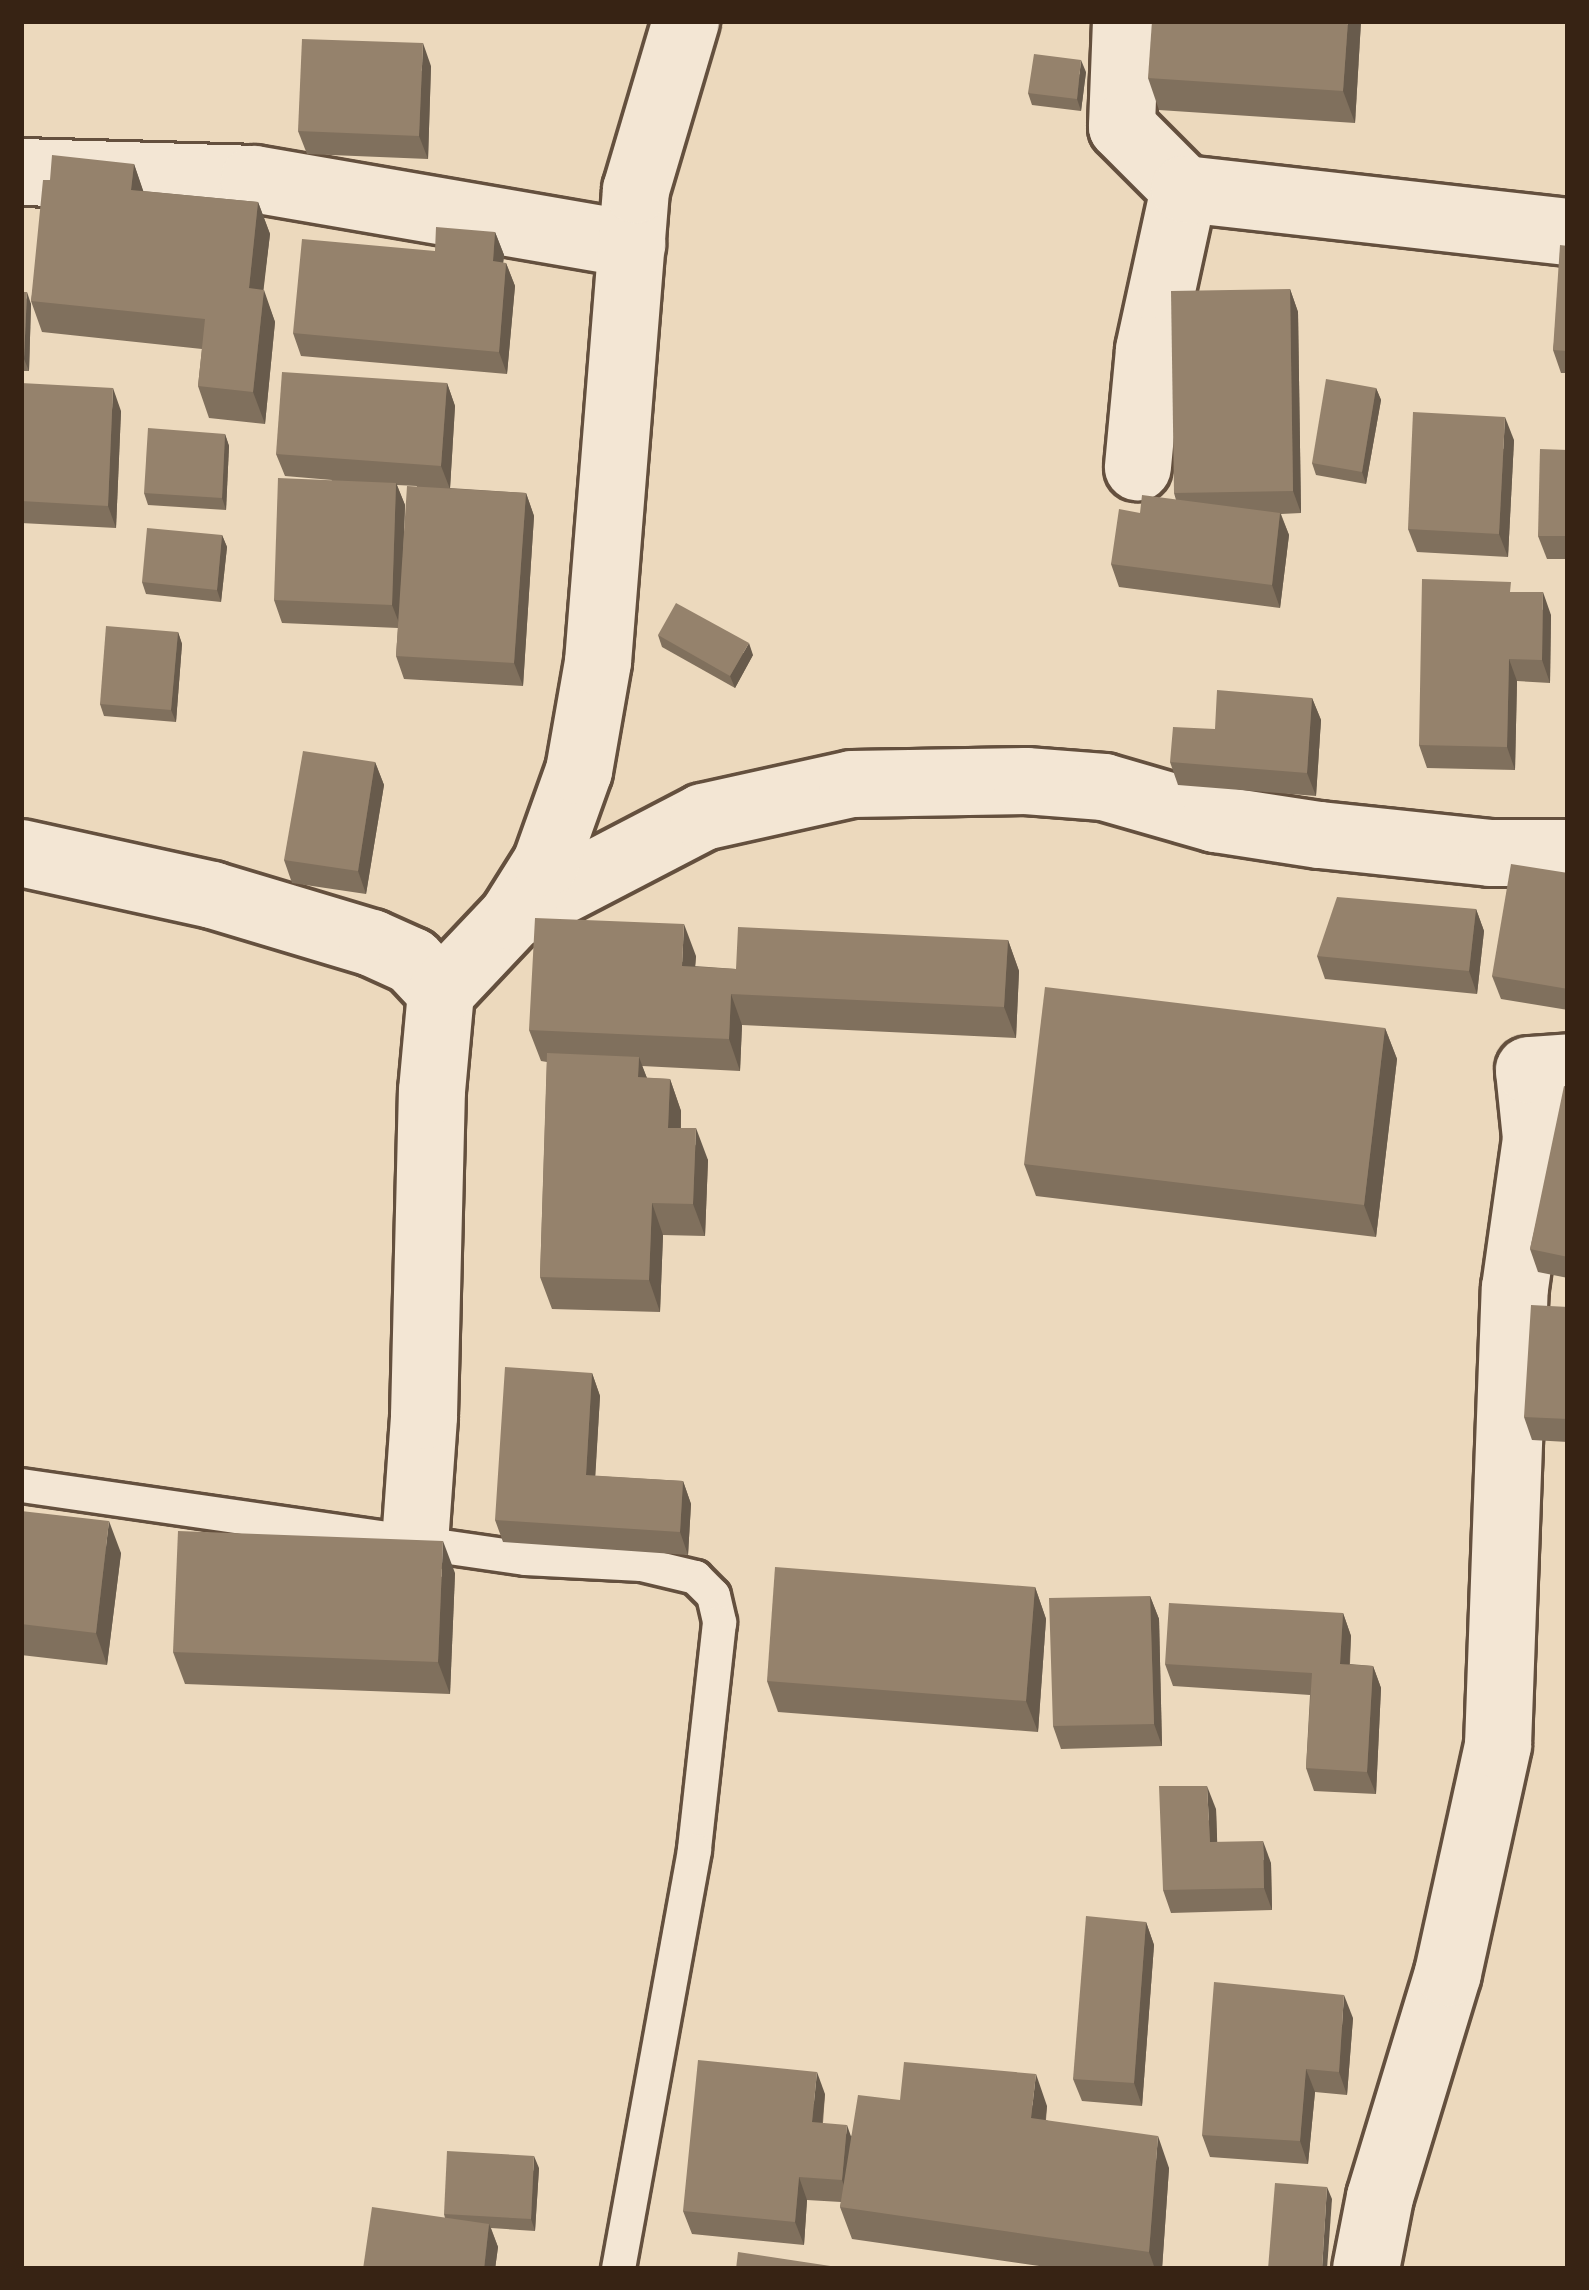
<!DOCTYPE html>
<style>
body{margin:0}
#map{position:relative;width:1589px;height:2290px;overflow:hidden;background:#ecd9bd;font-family:"Libre Bodoni",serif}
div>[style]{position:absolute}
.roads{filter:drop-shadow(3px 0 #64503e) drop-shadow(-3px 0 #64503e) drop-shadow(0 3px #64503e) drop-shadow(0 -3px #64503e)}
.service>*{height:33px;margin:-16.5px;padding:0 16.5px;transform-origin:16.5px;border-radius:16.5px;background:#f3e6d4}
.minor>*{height:66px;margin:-33px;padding:0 33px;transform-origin:33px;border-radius:33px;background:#f3e6d4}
.wall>*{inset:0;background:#80705d}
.shaded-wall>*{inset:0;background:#685b4c}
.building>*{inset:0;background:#95826c}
span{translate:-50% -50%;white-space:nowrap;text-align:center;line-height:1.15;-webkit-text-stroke:9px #f3e6d4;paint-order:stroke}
.frame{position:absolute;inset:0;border:24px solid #372314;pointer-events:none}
</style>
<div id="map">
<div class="roads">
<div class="service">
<i style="left:21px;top:1485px;width:509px;rotate:8.24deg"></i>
<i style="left:525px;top:1558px;width:116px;rotate:3deg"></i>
<i style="left:641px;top:1564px;width:56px;rotate:13.5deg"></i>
<i style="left:695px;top:1577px;width:25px;rotate:45deg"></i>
<i style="left:713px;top:1595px;width:28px;rotate:77deg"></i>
<i style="left:719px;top:1622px;width:229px;rotate:96.3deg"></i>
<i style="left:694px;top:1850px;width:426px;rotate:100.3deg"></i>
</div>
<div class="minor">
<i style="left:1126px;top:21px;width:106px;rotate:92.2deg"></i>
<i style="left:1122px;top:127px;width:88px;rotate:45deg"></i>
<i style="left:1184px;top:189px;width:165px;rotate:102.3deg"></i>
<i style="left:1149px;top:350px;width:118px;rotate:95.4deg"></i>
<i style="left:21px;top:172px;width:233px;rotate:1.7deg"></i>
<i style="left:254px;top:179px;width:384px;rotate:9.8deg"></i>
<i style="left:1184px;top:189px;width:386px;rotate:6.4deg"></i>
<i style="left:21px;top:853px;width:196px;rotate:12.4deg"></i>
<i style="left:212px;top:895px;width:167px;rotate:16.7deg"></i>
<i style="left:372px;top:943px;width:44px;rotate:24.2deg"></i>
<i style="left:412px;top:961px;width:42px;rotate:46.9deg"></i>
<i style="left:515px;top:915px;width:212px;rotate:-27.5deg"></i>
<i style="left:703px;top:817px;width:153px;rotate:-12.5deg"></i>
<i style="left:852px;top:784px;width:174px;rotate:-1deg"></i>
<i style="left:1026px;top:781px;width:78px;rotate:4.4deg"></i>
<i style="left:1104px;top:787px;width:116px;rotate:16.1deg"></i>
<i style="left:1215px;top:819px;width:106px;rotate:8.7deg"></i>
<i style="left:1320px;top:835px;width:172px;rotate:6deg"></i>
<i style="left:1491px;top:853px;width:77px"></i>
<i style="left:415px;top:1543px;width:127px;rotate:-85.9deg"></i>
<i style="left:424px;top:1416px;width:325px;rotate:-88.6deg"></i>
<i style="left:432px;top:1091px;width:99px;rotate:-84.8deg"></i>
<i style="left:441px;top:992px;width:103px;rotate:-46.6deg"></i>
<i style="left:512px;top:917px;width:64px;rotate:-57.8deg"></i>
<i style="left:546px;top:863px;width:98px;rotate:-70.3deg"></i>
<i style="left:579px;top:771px;width:111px;rotate:-80.1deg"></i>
<i style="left:598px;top:662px;width:474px;rotate:-85.4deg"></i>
<i style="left:636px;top:190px;width:176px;rotate:-73.5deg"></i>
<i style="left:1366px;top:2269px;width:73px;rotate:-79deg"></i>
<i style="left:1380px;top:2197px;width:234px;rotate:-73.1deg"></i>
<i style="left:1448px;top:1973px;width:233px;rotate:-77.6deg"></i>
<i style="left:1498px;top:1745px;width:457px;rotate:-87.9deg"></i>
<i style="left:1515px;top:1288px;width:151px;rotate:-82deg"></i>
<i style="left:1536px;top:1138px;width:68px;rotate:-95.9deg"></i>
<i style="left:1529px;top:1070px;width:39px;rotate:-4deg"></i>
</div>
</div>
<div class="wall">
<i style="clip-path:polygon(1361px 21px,1355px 123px,1159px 110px,1148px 78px)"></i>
<i style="clip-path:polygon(431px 66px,428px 159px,307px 154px,298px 131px)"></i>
<i style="clip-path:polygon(1086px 72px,1081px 111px,1032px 105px,1028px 93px)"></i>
<i style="clip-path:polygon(134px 164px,143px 191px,258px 202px,270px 234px,263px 290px,275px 322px,265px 424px,209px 418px,198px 386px,202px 349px,42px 332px,31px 301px,50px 180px)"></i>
<i style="clip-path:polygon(495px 232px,504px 255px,503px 263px,506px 263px,515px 286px,507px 374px,301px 356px,293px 333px)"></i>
<i style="clip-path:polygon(1568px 246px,1568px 373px,1561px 373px,1553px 350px)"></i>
<i style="clip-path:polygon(1290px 289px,1298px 312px,1301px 513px,1281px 514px,1289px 535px,1280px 608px,1119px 587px,1111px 564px,1140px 513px,1176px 500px,1174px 493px)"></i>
<i style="clip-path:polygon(21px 292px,31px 304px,29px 371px,21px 371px)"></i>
<i style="clip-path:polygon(21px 383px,121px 411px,116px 528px,21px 523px)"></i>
<i style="clip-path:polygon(evenodd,447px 383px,455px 406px,450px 488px,526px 493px,534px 516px,523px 686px,404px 679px,396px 656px,398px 628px,282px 623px,274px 600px,332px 480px,285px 476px,276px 454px,447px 383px,397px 485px,417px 486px,403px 551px,405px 505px,397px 485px)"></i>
<i style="clip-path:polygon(1376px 388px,1381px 400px,1366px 484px,1316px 475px,1312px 463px)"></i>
<i style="clip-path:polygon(225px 434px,229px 446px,226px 510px,148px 505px,144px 493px)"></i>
<i style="clip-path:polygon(1514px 440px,1508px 557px,1417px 552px,1408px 529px)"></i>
<i style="clip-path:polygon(1568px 450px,1568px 559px,1547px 559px,1538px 536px)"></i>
<i style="clip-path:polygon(222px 535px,227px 547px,221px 602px,146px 594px,142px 582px)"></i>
<i style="clip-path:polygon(1514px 592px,1551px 615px,1550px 683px,1517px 681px,1515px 770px,1427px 768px,1419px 745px)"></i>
<i style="clip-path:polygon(178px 632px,182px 644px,176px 722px,104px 716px,100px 704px)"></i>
<i style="clip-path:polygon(658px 635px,753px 655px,735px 688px,662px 647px)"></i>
<i style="clip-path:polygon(1312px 698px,1321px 720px,1316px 796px,1178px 785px,1170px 762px,1215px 729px)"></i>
<i style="clip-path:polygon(375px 762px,384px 785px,366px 894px,292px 883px,284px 860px)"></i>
<i style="clip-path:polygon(1568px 873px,1568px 1010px,1501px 999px,1492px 976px)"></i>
<i style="clip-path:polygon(1476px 909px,1484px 931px,1477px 994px,1325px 979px,1317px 956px)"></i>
<i style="clip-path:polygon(1008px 940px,1019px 971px,1016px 1038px,742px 1025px,740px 1071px,642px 1066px,647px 1078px,670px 1079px,681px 1111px,681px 1128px,708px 1160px,705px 1236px,663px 1235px,660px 1312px,552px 1309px,540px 1277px,547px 1062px,541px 1061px,529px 1030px,696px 956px,695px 966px,736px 969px)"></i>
<i style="clip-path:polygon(1385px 1028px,1397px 1059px,1376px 1237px,1036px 1196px,1024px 1164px)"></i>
<i style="clip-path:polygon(1568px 1087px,1568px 1278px,1538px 1272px,1530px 1249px)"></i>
<i style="clip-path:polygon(1568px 1307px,1568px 1442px,1532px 1440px,1524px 1417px)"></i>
<i style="clip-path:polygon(592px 1373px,600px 1396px,595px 1476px,683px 1481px,691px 1504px,688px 1555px,503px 1542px,495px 1520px)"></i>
<i style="clip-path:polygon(21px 1511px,121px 1553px,107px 1665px,21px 1655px)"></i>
<i style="clip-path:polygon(455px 1573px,450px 1694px,185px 1684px,173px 1652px)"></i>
<i style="clip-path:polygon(1035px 1587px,1046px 1619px,1038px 1732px,778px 1712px,767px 1681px)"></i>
<i style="clip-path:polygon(1150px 1596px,1159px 1619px,1162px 1746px,1061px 1749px,1053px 1726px)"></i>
<i style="clip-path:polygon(1343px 1613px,1351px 1636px,1350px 1664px,1373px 1666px,1381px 1688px,1376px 1794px,1314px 1791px,1306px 1768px,1310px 1695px,1173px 1686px,1165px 1664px)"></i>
<i style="clip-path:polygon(1216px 1809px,1217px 1842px,1271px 1863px,1272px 1910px,1171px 1913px,1163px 1890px)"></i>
<i style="clip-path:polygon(1146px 1922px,1154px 1945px,1142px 2106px,1082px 2101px,1073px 2079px)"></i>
<i style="clip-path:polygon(1353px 2018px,1347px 2095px,1315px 2092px,1308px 2164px,1210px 2157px,1202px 2135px)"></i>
<i style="clip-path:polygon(825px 2094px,823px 2123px,851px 2136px,900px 2100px,1047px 2106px,1046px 2120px,1169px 2168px,1162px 2269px,1060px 2269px,852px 2239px,840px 2207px,841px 2202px,807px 2200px,804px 2245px,692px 2234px,683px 2211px)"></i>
<i style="clip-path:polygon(539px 2168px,535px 2231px,491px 2228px,498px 2247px,495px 2269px,363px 2269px,445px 2218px,444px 2214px)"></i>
</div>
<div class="shaded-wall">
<i style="clip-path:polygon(1348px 21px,1361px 21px,1355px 123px,1343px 91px)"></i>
<i style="clip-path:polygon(423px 43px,431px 66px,428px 159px,419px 136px)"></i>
<i style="clip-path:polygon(1081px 60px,1086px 72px,1081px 111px,1077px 99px)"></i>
<i style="clip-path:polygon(134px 164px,145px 196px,131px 190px)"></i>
<i style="clip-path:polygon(258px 202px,270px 234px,260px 320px,249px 288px)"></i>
<i style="clip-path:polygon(495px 232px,504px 255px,501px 284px,493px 261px)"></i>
<i style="clip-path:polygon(506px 263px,515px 286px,507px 374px,499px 352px)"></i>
<i style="clip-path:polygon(1290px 289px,1298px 312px,1301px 513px,1293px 491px)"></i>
<i style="clip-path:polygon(264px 290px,275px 322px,265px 424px,253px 392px)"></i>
<i style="clip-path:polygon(27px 292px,31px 304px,29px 371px,24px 359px)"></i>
<i style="clip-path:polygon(447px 383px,455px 406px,450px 489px,441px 466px)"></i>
<i style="clip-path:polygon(113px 388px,121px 411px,116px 528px,108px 506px)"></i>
<i style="clip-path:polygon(1376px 388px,1381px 400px,1366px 484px,1362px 472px)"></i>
<i style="clip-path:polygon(1505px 417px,1514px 440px,1508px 557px,1499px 534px)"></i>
<i style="clip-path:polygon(225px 434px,229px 446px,226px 510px,222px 498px)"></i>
<i style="clip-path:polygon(396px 483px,405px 505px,401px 628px,392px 605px)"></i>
<i style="clip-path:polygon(526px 493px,534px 516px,523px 686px,514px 663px)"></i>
<i style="clip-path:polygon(1280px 513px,1289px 535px,1280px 608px,1272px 585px)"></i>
<i style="clip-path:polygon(222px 535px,227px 547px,221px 602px,217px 590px)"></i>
<i style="clip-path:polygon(1543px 592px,1551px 615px,1550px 683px,1542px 660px)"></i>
<i style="clip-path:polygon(178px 632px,182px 644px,176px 722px,171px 710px)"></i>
<i style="clip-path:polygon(749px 643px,753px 655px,735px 688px,730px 676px)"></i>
<i style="clip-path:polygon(1509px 659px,1517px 681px,1515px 770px,1507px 747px)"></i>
<i style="clip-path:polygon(1312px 698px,1321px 720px,1316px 796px,1307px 773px)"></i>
<i style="clip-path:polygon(375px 762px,384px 785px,366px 894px,358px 871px)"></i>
<i style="clip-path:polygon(1476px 909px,1484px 931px,1477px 994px,1469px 971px)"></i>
<i style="clip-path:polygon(684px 924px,696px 956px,693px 997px,682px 966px)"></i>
<i style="clip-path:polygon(1008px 940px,1019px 971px,1016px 1038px,1004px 1007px)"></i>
<i style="clip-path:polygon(731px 994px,742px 1025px,740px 1071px,729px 1039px)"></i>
<i style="clip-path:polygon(1385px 1028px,1397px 1059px,1376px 1237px,1364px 1205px)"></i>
<i style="clip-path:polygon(639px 1057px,651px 1089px,638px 1077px)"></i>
<i style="clip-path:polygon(670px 1079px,681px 1111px,680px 1160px,668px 1128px)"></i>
<i style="clip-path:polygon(696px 1128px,708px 1160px,705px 1236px,693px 1204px)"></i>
<i style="clip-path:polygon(652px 1203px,663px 1235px,660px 1312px,649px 1280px)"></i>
<i style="clip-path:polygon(592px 1373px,600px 1396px,594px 1498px,586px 1475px)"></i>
<i style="clip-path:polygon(683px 1481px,691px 1504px,688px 1555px,680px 1532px)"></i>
<i style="clip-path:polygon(109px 1521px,121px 1553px,107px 1665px,96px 1633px)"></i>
<i style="clip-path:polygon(443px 1541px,455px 1573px,450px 1694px,438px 1662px)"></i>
<i style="clip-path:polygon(1035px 1587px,1046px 1619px,1038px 1732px,1026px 1701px)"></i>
<i style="clip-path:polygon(1150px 1596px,1159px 1619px,1162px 1746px,1154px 1724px)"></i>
<i style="clip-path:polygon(1343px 1613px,1351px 1636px,1348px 1687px,1340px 1664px)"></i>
<i style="clip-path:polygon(1373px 1666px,1381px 1688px,1376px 1794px,1367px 1772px)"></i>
<i style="clip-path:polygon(1207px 1786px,1216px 1809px,1218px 1864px,1210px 1842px)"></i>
<i style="clip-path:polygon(1263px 1841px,1271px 1863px,1272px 1910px,1264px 1888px)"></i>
<i style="clip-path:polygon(1146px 1922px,1154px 1945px,1142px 2106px,1134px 2083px)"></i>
<i style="clip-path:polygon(1344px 1995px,1353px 2018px,1347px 2095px,1339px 2072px)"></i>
<i style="clip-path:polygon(1306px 2069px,1315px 2092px,1308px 2164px,1300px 2141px)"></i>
<i style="clip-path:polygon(817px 2072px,825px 2094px,820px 2145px,812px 2122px)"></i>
<i style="clip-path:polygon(1036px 2074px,1047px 2106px,1042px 2150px,1031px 2118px)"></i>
<i style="clip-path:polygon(847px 2125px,855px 2148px,850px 2203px,842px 2180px)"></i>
<i style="clip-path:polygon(1158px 2136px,1169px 2168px,1162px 2269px,1155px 2269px,1149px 2252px)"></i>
<i style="clip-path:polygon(534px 2156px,539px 2168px,535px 2231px,531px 2219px)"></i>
<i style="clip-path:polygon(799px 2177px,807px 2200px,804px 2245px,795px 2222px)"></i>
<i style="clip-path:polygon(1327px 2187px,1332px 2199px,1327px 2269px,1322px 2269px)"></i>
<i style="clip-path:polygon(489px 2224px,498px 2247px,495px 2269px,484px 2269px)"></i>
</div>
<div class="building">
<i style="clip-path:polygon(1152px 21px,1348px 21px,1343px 91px,1148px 78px)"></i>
<i style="clip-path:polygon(302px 39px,423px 43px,419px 136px,298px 131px)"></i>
<i style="clip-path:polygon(1034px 54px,1081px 60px,1077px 99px,1028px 93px)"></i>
<i style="clip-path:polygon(52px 155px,134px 164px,131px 190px,258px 202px,249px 288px,264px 290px,253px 392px,198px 386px,205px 319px,31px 301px,43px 180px,50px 180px)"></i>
<i style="clip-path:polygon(436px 227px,495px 232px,493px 261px,506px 263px,499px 352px,293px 333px,302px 239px,435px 251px)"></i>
<i style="clip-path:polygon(1560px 245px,1568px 246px,1568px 351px,1553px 350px)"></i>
<i style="clip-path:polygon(1290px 289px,1293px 491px,1174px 493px,1171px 291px)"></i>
<i style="clip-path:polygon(21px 292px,27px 292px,24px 359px,21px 359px)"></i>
<i style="clip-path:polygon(282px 372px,447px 383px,441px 466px,276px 454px)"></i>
<i style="clip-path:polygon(1326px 379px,1376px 388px,1362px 472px,1312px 463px)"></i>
<i style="clip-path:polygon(21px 383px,113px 388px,108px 506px,21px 501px)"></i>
<i style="clip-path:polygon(1413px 412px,1505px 417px,1499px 534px,1408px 529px)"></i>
<i style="clip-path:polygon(148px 428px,225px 434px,222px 498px,144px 493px)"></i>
<i style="clip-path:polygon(1540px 449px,1568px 450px,1568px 536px,1538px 536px)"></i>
<i style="clip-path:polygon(278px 478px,396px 483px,392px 605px,274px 600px)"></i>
<i style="clip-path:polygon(407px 486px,526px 493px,514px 663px,396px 656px)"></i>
<i style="clip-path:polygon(1142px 495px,1280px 513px,1272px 585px,1111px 564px,1119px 509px,1140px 513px)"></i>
<i style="clip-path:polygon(147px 528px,222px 535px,217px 590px,142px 582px)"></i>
<i style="clip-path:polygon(1422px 579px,1511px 582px,1510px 592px,1543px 592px,1542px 660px,1509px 659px,1507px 747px,1419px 745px)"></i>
<i style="clip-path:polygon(676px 603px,749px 643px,730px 676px,658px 635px)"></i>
<i style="clip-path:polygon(106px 626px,178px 632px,171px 710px,100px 704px)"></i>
<i style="clip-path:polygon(1217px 690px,1312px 698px,1307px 773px,1170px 762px,1173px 727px,1215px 729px)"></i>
<i style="clip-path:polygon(303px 751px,375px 762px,358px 871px,284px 860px)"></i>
<i style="clip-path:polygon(1511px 864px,1568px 873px,1568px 989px,1492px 976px)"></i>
<i style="clip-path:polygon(1337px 897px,1476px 909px,1469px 971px,1317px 956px)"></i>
<i style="clip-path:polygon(535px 918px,684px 924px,682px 966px,736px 969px,738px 927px,1008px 940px,1004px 1007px,731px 994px,729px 1039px,529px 1030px)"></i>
<i style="clip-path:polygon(1045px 987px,1385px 1028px,1364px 1205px,1024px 1164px)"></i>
<i style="clip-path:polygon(547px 1053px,639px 1057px,638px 1077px,670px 1079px,668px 1128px,696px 1128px,693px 1204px,652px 1203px,649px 1280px,540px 1277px)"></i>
<i style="clip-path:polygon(1564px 1086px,1568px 1087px,1568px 1257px,1530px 1249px)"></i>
<i style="clip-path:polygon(1531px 1305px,1568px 1307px,1568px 1419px,1524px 1417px)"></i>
<i style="clip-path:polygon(505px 1367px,592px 1373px,586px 1475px,683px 1481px,680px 1532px,495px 1520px)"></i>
<i style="clip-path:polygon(21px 1511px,109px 1521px,96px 1633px,21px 1624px)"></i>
<i style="clip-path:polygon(178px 1531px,443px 1541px,438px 1662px,173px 1652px)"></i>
<i style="clip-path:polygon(775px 1567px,1035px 1587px,1026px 1701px,767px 1681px)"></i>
<i style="clip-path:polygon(1150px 1596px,1154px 1724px,1053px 1726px,1049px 1598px)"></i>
<i style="clip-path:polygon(1169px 1603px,1343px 1613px,1340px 1664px,1373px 1666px,1367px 1772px,1306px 1768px,1312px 1673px,1165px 1664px)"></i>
<i style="clip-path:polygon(1159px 1786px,1207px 1786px,1210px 1842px,1263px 1841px,1264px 1888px,1163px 1890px)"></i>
<i style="clip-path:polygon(1086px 1916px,1146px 1922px,1134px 2083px,1073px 2079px)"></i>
<i style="clip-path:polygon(1214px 1982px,1344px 1995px,1339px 2072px,1306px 2069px,1300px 2141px,1202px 2135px)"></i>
<i style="clip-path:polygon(698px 2060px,817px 2072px,812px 2122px,847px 2125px,842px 2180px,799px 2177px,795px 2222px,683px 2211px)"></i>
<i style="clip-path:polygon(904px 2062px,1036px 2074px,1031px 2118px,1158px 2136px,1149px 2252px,840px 2207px,858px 2095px,900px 2100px)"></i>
<i style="clip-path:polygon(447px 2151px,534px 2156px,531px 2219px,444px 2214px)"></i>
<i style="clip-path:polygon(1275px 2183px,1327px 2187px,1322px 2269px,1268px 2269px)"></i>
<i style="clip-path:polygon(372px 2207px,489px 2224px,484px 2269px,363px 2269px)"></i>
<i style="clip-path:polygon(738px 2252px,837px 2267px,837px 2269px,736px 2269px)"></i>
</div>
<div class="frame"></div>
</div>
